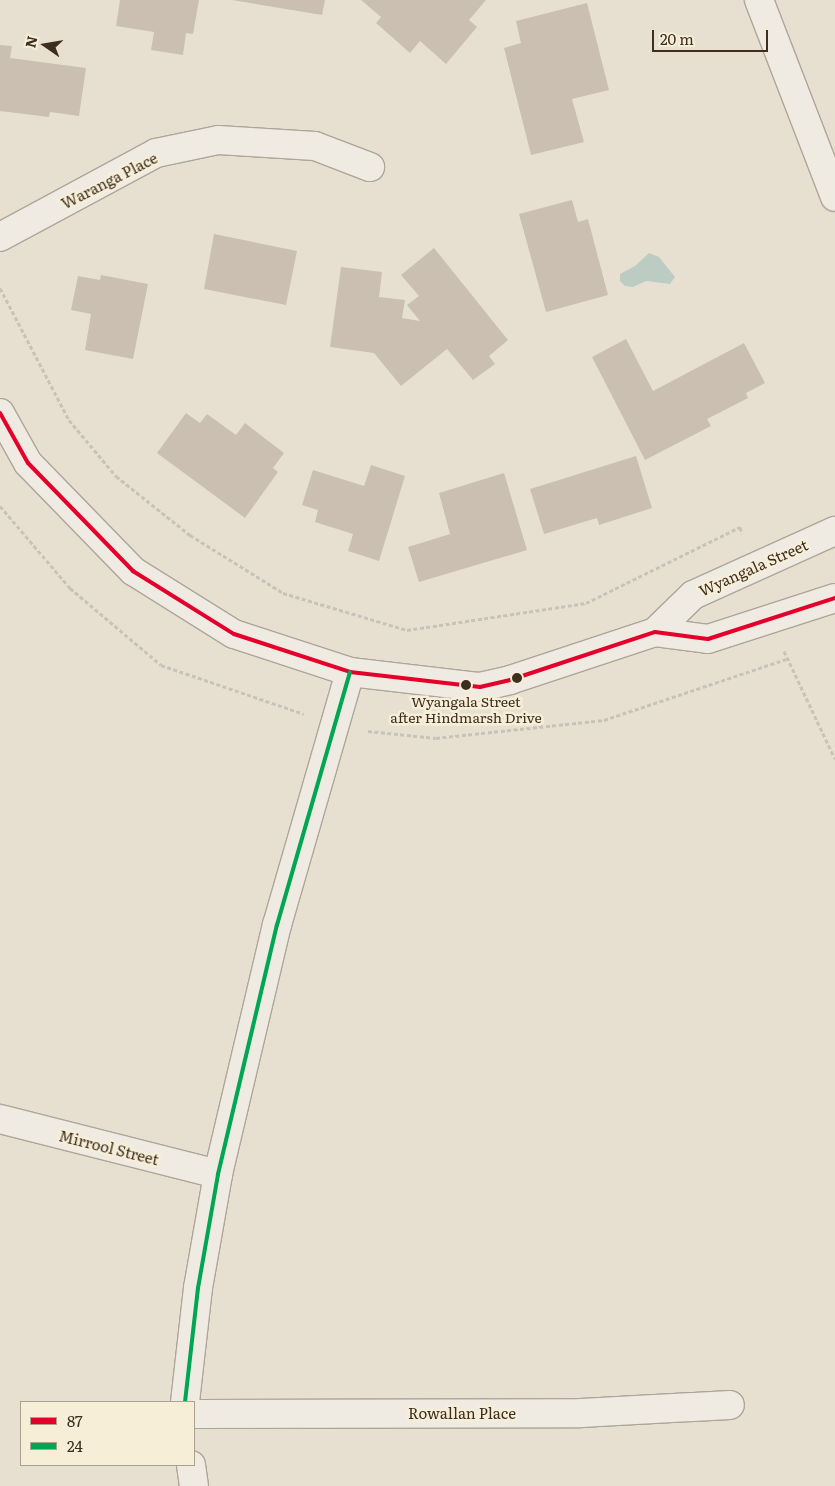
<!DOCTYPE html>
<style>
body{margin:0}
#map{position:relative;width:835px;height:1486px;overflow:hidden;background:#e7e0d1;font-family:Literata,serif}
div>[style]{position:absolute}
.water>*{inset:0;background:#bcccc2}
.building>*{inset:0;background:#cbbfb2}
.path>*{height:3px;margin-top:-1.5px;transform-origin:0;background:repeating-linear-gradient(90deg,#c8c2b9 0 4px,transparent 0 6.5px)}
.roads{filter:drop-shadow(1px 0 #ada599) drop-shadow(-1px 0 #ada599) drop-shadow(0 1px #ada599) drop-shadow(0 -1px #ada599)}
.street>*{height:28px;margin:-14px;padding:0 14px;transform-origin:14px;border-radius:14px;background:#efebe3}
.secondary>*{height:28px;margin:-14px;padding:0 14px;transform-origin:14px;border-radius:14px;background:#efebe3}
.bus-1>*{height:4px;margin:-2px;padding:0 2px;transform-origin:2px;border-radius:2px;background:#e4002b}
.bus-2>*{height:4px;margin:-2px;padding:0 2px;transform-origin:2px;border-radius:2px;background:#00a651}
.dots>*{width:14px;height:14px;translate:-50% -50%;box-sizing:border-box;border:2px solid #f7eed8;border-radius:50%}
span{translate:-50% -50%;white-space:nowrap;text-align:center;line-height:1.15;-webkit-text-stroke:5px #f7eed8;paint-order:stroke}
.bus-label{font-size:14px;color:#3d2e20}
.street-label{font-size:15px;color:#3d2e20}
.legend{position:absolute;left:20px;top:1401px;width:175px;height:65px;box-sizing:border-box;background:#f7eed8;border:1px solid #ada18e;margin:0;padding:6px 9px;list-style:none;font-size:15px;color:#3d2e20}
.legend li{display:flex;align-items:center;gap:10px;height:25px}
.legend b{width:25px;border:1px solid #ada18e}
.north{position:absolute;left:20px;top:20px;width:50px;height:50px;-webkit-text-stroke:4px #f7eed8;paint-order:stroke;rotate:283deg;font-size:14px;font-weight:700;line-height:20px;text-align:center;color:#3d2e20}
.north::after{content:'';display:block;margin:auto;width:18px;height:22px;background:#3d2e20;clip-path:polygon(50% 0,100% 100%,50% 72%,0 100%)}
.scale{position:absolute;left:652px;top:30px;width:116px;height:22px;box-sizing:border-box;border:2px solid #3d2e20;border-top:0;padding-left:6px;font-size:15px;line-height:18px;white-space:nowrap;color:#3d2e20;-webkit-text-stroke:4px #f7eed8;paint-order:stroke}
</style>
<div id="map">
<div class="water">
<i style="clip-path:polygon(649px 253px,659px 257px,675px 277px,670px 284px,646px 281px,633px 287px,625px 286px,620px 281px,620px 274px,635px 266px)"></i>
</div>
<div class="building">
<i style="clip-path:polygon(120px 0,199px 0,193px 34px,186px 33px,183px 55px,151px 50px,154px 32px,116px 26px)"></i>
<i style="clip-path:polygon(232px 0,325px 0,322px 15px)"></i>
<i style="clip-path:polygon(361px 0,486px 0,469px 20px,477px 27px,446px 64px,420px 41px,410px 53px,376px 23px,381px 17px)"></i>
<i style="clip-path:polygon(587px 3px,609px 90px,572px 99px,584px 142px,531px 155px,504px 48px,521px 43px,516px 21px)"></i>
<i style="clip-path:polygon(0 45px,12px 46px,10px 58px,86px 68px,79px 116px,50px 112px,49px 117px,0 111px)"></i>
<i style="clip-path:polygon(572px 200px,578px 222px,588px 219px,608px 295px,546px 312px,519px 214px)"></i>
<i style="clip-path:polygon(214px 234px,297px 251px,286px 305px,204px 289px)"></i>
<i style="clip-path:polygon(434px 248px,508px 340px,489px 356px,495px 364px,473px 380px,447px 349px,401px 386px,374px 353px,330px 347px,341px 267px,382px 272px,379px 297px,405px 300px,402px 318px,420px 321px,407px 305px,419px 296px,401px 275px)"></i>
<i style="clip-path:polygon(101px 275px,148px 284px,133px 359px,85px 350px,91px 314px,71px 310px,78px 276px,100px 280px)"></i>
<i style="clip-path:polygon(626px 339px,653px 391px,744px 343px,765px 383px,746px 393px,748px 398px,707px 419px,711px 426px,645px 460px,592px 357px)"></i>
<i style="clip-path:polygon(186px 413px,200px 423px,207px 414px,236px 435px,245px 423px,284px 453px,273px 468px,278px 472px,245px 518px,157px 453px)"></i>
<i style="clip-path:polygon(636px 456px,652px 508px,599px 525px,597px 518px,544px 534px,530px 489px)"></i>
<i style="clip-path:polygon(371px 465px,405px 476px,379px 561px,348px 551px,353px 534px,315px 522px,318px 510px,302px 505px,313px 470px,364px 486px)"></i>
<i style="clip-path:polygon(504px 473px,527px 550px,419px 582px,408px 547px,450px 534px,439px 493px)"></i>
</div>
<div class="path">
<i style="left:0;top:288px;width:149px;rotate:62.4deg"></i>
<i style="left:69px;top:420px;width:73px;rotate:50deg"></i>
<i style="left:116px;top:476px;width:95px;rotate:38.6deg"></i>
<i style="left:190px;top:535px;width:110px;rotate:31.9deg"></i>
<i style="left:283px;top:593px;width:129px;rotate:16.6deg"></i>
<i style="left:407px;top:630px;width:181px;rotate:-8.6deg"></i>
<i style="left:586px;top:603px;width:172px;rotate:-26.3deg"></i>
<i style="left:740px;top:527px;width:7px;rotate:74deg"></i>
<i style="left:0;top:506px;width:108px;rotate:49.5deg"></i>
<i style="left:70px;top:588px;width:119px;rotate:40.2deg"></i>
<i style="left:161px;top:665px;width:151px;rotate:18.9deg"></i>
<i style="left:784px;top:651px;width:119px;rotate:64.7deg"></i>
<i style="left:368px;top:731px;width:68px;rotate:5.9deg"></i>
<i style="left:436px;top:738px;width:169px;rotate:-6.1deg"></i>
<i style="left:604px;top:720px;width:192px;rotate:-18.5deg"></i>
</div>
<div class="roads">
<div class="street">
<i style="left:0;top:237px;width:177px;rotate:-28.3deg"></i>
<i style="left:156px;top:153px;width:63px;rotate:-11.8deg"></i>
<i style="left:218px;top:140px;width:97px;rotate:3.5deg"></i>
<i style="left:315px;top:146px;width:59px;rotate:20.9deg"></i>
<i style="left:0;top:413px;width:57px;rotate:60.8deg"></i>
<i style="left:28px;top:463px;width:151px;rotate:45.8deg"></i>
<i style="left:133px;top:571px;width:119px;rotate:32deg"></i>
<i style="left:234px;top:634px;width:122px;rotate:18.1deg"></i>
<i style="left:350px;top:672px;width:131px;rotate:6.6deg"></i>
<i style="left:480px;top:687px;width:31px;rotate:-13deg"></i>
<i style="left:510px;top:680px;width:153px;rotate:-18.3deg"></i>
<i style="left:655px;top:632px;width:53px;rotate:7.5deg"></i>
<i style="left:708px;top:639px;width:133px;rotate:-17.9deg"></i>
<i style="left:655px;top:632px;width:53px;rotate:-44.2deg"></i>
<i style="left:693px;top:595px;width:156px;rotate:-24.3deg"></i>
<i style="left:0;top:1119px;width:225px;rotate:14.2deg"></i>
<i style="left:185px;top:1402px;width:115px;rotate:-83.5deg"></i>
<i style="left:198px;top:1288px;width:116px;rotate:-80deg"></i>
<i style="left:218px;top:1174px;width:256px;rotate:-76.7deg"></i>
<i style="left:277px;top:925px;width:263px;rotate:-73.9deg"></i>
<i style="left:194px;top:1414px;width:387px;rotate:-0.1deg"></i>
<i style="left:581px;top:1413px;width:149px;rotate:-3.1deg"></i>
<i style="left:191px;top:1465px;width:21px;rotate:82deg"></i>
</div>
<div class="secondary">
<i style="left:759px;top:0;width:211px;rotate:68.9deg"></i>
</div>
</div>
<div class="bus-1">
<i style="left:0;top:413px;width:57px;rotate:60.8deg"></i>
<i style="left:28px;top:463px;width:151px;rotate:45.8deg"></i>
<i style="left:133px;top:571px;width:119px;rotate:32deg"></i>
<i style="left:234px;top:634px;width:122px;rotate:18.1deg"></i>
<i style="left:350px;top:672px;width:131px;rotate:6.6deg"></i>
<i style="left:480px;top:687px;width:31px;rotate:-13deg"></i>
<i style="left:510px;top:680px;width:153px;rotate:-18.3deg"></i>
<i style="left:655px;top:632px;width:53px;rotate:7.5deg"></i>
<i style="left:708px;top:639px;width:133px;rotate:-17.9deg"></i>
</div>
<div class="bus-2">
<i style="left:185px;top:1402px;width:115px;rotate:-83.5deg"></i>
<i style="left:198px;top:1288px;width:116px;rotate:-80deg"></i>
<i style="left:218px;top:1174px;width:256px;rotate:-76.7deg"></i>
<i style="left:277px;top:925px;width:263px;rotate:-73.9deg"></i>
</div>
<div class="dots">
<i style="left:517px;top:678px;background:#3d2e20"></i>
<i style="left:466px;top:685px;background:#3d2e20"></i>
</div>
<div class="bus-label">
<span style="left:466px;top:709px">Wyangala Street<br>after Hindmarsh Drive</span>
</div>
<div class="street-label">
<span style="left:109px;top:180px;rotate:-27deg">Waranga Place</span>
<span style="left:753px;top:567px;rotate:-24deg">Wyangala Street</span>
<span style="left:109px;top:1147px;rotate:14deg">Mirrool Street</span>
<span style="left:462px;top:1413px">Rowallan Place</span>
</div>
<ul class="legend">
<li><b style="height:6px;background:#e4002b"></b>87</li>
<li><b style="height:6px;background:#00a651"></b>24</li>
</ul>
<div class="north">N</div>
<div class="scale">20 m</div>
</div>
